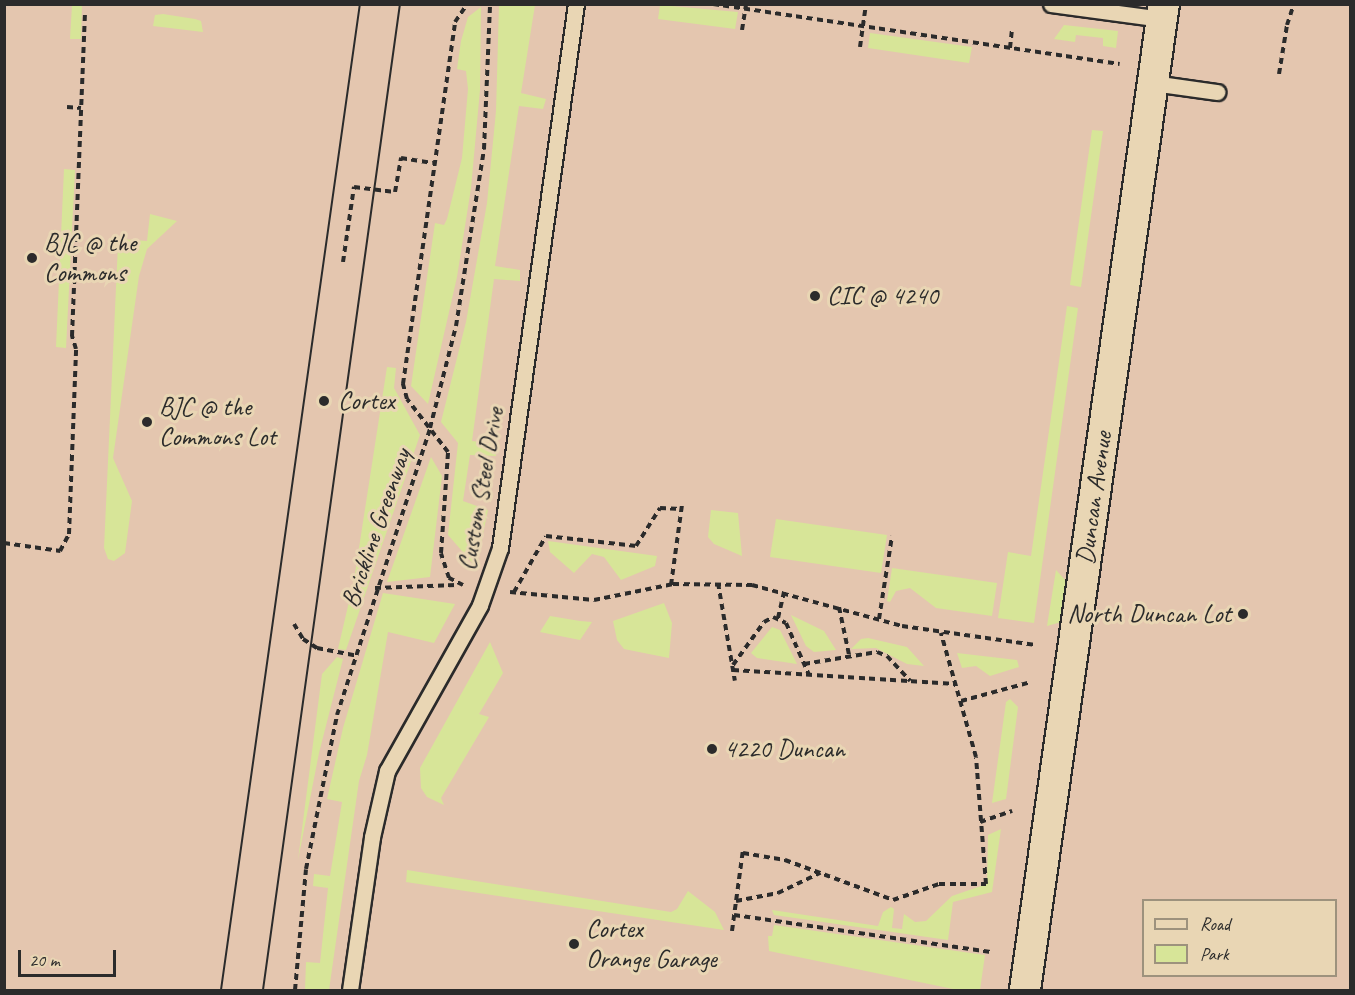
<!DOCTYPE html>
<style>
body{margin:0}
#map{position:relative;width:1355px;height:995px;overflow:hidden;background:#eed3b7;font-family:Caveat,sans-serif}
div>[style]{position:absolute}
.built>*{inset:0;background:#e4c6af}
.green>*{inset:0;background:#d7e598}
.path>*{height:4px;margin-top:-2px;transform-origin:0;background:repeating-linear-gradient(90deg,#2b2b2b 0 6px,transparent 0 10.5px)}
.roads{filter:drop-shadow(2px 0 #2b2b2b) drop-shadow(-2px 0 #2b2b2b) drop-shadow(0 2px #2b2b2b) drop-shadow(0 -2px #2b2b2b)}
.service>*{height:15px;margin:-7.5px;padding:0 7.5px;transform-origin:7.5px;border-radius:7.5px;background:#e9d6b4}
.minor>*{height:30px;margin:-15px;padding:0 15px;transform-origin:15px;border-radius:15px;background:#e9d6b4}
.tram>*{height:1.5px;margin:-0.75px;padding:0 0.75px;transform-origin:0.75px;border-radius:0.75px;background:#2b2b2b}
.dots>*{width:16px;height:16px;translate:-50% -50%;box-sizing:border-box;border:3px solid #e9d6b4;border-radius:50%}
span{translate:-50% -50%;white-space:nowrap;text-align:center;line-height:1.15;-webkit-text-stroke:6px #e9d6b4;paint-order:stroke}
.poi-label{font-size:26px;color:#2b2b2b}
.left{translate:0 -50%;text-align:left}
.right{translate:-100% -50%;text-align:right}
.street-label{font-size:26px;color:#2b2b2b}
.frame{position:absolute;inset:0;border:6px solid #2b2b2b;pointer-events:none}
.legend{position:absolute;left:1142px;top:899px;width:195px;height:78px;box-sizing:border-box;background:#e9d6b4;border:2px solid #9d927d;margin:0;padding:8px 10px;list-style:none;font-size:18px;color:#2b2b2b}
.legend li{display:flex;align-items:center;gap:12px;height:30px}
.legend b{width:30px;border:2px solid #9d927d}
.scale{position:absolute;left:18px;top:950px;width:98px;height:27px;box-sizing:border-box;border:3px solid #2b2b2b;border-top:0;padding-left:8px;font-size:18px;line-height:21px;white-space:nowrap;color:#2b2b2b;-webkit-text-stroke:4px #e9d6b4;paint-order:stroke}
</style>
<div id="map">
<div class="built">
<i style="clip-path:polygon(evenodd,5px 5px,1350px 5px,1350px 990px,5px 990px,5px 5px,1144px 900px,1336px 900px,1336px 976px,1144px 976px,1144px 900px)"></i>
</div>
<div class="green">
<i style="clip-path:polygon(72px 5px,90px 5px,82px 5px,81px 39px,70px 39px)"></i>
<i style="clip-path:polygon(499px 5px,535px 5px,521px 93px,546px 99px,543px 109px,519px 106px,495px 266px,520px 270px,520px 281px,494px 279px,472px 441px,495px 444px,496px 456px,470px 455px,463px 501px,488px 510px,476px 567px,448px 535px,458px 443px,441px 422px,466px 322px,487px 203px,496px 111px)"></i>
<i style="clip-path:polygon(660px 5px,738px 12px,735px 29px,658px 19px)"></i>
<i style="clip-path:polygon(481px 7px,480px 90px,471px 188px,457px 277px,428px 404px,411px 386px,435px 223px,444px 225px,447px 219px,462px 158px,468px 89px,466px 71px,457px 69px,461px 41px,468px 17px)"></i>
<i style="clip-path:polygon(163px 14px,195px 19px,201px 21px,203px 32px,153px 26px,155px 15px)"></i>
<i style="clip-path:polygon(1064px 25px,1118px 31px,1116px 48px,1103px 46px,1103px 38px,1076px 35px,1075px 42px,1054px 39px)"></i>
<i style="clip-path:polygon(870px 33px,972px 47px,969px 63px,868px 48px)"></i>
<i style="clip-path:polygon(1092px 130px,1103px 131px,1081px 287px,1070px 285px)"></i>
<i style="clip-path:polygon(64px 169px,75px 170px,66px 348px,56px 347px)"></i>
<i style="clip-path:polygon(150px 214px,177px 221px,147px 249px,139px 276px,113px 458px,132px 501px,125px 553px,114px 561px,108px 559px,104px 548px,118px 244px,121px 239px,147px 241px)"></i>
<i style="clip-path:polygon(1067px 306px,1078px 308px,1034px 623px,998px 618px,1008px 552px,1031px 556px)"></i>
<i style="clip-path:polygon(387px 367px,396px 368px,394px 388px,420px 435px,346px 650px,338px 649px,354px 580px)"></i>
<i style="clip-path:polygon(431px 457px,442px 476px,430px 577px,387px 582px)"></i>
<i style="clip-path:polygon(711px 510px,738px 513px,742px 556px,714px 544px,708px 537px)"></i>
<i style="clip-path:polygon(776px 519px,887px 535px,881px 573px,770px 557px)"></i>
<i style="clip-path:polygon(548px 541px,657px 556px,655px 566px,621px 580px,604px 557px,592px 554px,574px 573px,550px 552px)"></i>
<i style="clip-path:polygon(892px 568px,997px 583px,992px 616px,936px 608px,910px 588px,896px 591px,890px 602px,887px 601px)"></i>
<i style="clip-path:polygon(1056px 570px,1067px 582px,1062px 617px,1061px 622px,1047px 626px)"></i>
<i style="clip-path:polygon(383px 593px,455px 604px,434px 643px,388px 632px,367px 755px,359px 781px,329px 990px,305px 990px,306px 962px,320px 963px,328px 888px,313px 886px,314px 874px,330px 876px,342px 802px,327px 799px,343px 728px)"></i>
<i style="clip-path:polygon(664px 603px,672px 623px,669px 658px,624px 649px,617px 640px,613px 621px)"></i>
<i style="clip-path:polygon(791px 615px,824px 631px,836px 650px,814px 652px,806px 646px)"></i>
<i style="clip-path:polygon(550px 616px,580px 621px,592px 622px,580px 640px,540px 632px)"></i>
<i style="clip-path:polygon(772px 627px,780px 630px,797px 664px,757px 658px,751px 653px)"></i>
<i style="clip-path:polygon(868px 638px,907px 647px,924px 666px,907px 664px,876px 648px,851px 649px,861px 639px)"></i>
<i style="clip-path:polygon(490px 642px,503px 673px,479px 714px,489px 717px,441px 798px,444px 805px,427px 797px,421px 788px,420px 768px)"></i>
<i style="clip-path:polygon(957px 653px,1017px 660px,1019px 667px,990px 676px,976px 666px,962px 668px)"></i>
<i style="clip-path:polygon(337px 657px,343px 659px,319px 753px,298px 860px,322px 674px)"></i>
<i style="clip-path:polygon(1010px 699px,1018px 707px,1006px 799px,992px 803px,1006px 702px)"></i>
<i style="clip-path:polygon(1001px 829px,992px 892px,953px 902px,948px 940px,774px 915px,772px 910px,878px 926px,883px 912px,891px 907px,894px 909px,892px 928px,902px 929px,904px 914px,915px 922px,926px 921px,952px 896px,987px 884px,988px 835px)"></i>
<i style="clip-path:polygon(407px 870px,671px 912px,677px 909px,688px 891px,715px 912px,724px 930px,406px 882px)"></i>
<i style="clip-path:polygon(774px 925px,985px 955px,980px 990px,958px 990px,769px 951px,768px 936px,772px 936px)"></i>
</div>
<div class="path">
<i style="left:713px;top:4px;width:411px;rotate:8.4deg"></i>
<i style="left:742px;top:30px;width:26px;rotate:-81deg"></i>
<i style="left:860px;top:47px;width:43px;rotate:-82.1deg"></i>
<i style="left:1010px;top:48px;width:18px;rotate:-84deg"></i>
<i style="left:1279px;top:74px;width:50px;rotate:-80.7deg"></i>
<i style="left:1287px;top:25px;width:22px;rotate:-72deg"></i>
<i style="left:67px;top:107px;width:14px;rotate:4deg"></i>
<i style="left:343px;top:262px;width:76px;rotate:-81.7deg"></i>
<i style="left:354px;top:187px;width:41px;rotate:7deg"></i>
<i style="left:395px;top:192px;width:35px;rotate:-80deg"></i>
<i style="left:401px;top:158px;width:32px;rotate:9deg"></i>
<i style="left:4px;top:543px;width:57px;rotate:8.1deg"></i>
<i style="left:60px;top:551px;width:19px;rotate:-62deg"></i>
<i style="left:69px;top:534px;width:185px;rotate:-87.8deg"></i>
<i style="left:76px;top:349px;width:14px;rotate:-107deg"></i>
<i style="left:72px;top:336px;width:325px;rotate:-87.7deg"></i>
<i style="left:718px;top:583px;width:99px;rotate:80.2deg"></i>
<i style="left:463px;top:585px;width:16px;rotate:-153deg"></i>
<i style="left:449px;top:578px;width:26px;rotate:-108deg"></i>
<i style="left:441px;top:553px;width:101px;rotate:-86deg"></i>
<i style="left:448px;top:452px;width:67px;rotate:-127.7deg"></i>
<i style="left:407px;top:399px;width:16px;rotate:-105deg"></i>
<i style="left:403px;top:384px;width:366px;rotate:-81.8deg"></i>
<i style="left:455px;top:22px;width:22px;rotate:-56deg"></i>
<i style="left:671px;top:585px;width:81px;rotate:-82.2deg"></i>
<i style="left:375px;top:588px;width:81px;rotate:-2.1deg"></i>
<i style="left:510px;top:592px;width:84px;rotate:5.4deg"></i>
<i style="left:594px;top:600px;width:81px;rotate:-11.4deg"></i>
<i style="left:673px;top:584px;width:79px;rotate:0.7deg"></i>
<i style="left:752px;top:585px;width:156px;rotate:15.3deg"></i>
<i style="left:902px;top:626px;width:135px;rotate:8.1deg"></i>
<i style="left:514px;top:592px;width:64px;rotate:-60.3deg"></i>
<i style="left:546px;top:536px;width:91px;rotate:6.3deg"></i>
<i style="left:636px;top:546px;width:45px;rotate:-57.7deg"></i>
<i style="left:660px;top:508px;width:21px;rotate:3deg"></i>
<i style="left:839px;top:607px;width:49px;rotate:78.2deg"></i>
<i style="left:778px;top:618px;width:28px;rotate:-77deg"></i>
<i style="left:879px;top:619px;width:84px;rotate:-81.1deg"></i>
<i style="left:294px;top:624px;width:17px;rotate:59deg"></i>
<i style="left:303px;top:639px;width:17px;rotate:33deg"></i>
<i style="left:317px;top:648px;width:38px;rotate:11deg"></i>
<i style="left:804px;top:664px;width:74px;rotate:-9.3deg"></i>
<i style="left:877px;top:652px;width:11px;rotate:22deg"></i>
<i style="left:887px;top:656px;width:34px;rotate:47deg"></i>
<i style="left:733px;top:665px;width:53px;rotate:-54.2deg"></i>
<i style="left:764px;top:622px;width:10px;rotate:-29deg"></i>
<i style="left:773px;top:617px;width:14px;rotate:25deg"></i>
<i style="left:786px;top:623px;width:57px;rotate:66.1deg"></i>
<i style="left:733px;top:670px;width:223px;rotate:3.6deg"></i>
<i style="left:961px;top:701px;width:73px;rotate:-15.2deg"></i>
<i style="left:980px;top:822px;width:34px;rotate:-19deg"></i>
<i style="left:743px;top:853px;width:43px;rotate:9.5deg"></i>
<i style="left:785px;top:860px;width:115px;rotate:20.3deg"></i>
<i style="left:893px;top:900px;width:49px;rotate:-19.2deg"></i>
<i style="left:939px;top:884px;width:47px"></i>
<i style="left:986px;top:884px;width:127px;rotate:-94.5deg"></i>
<i style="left:976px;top:757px;width:129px;rotate:-105.8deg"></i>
<i style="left:736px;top:901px;width:43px;rotate:-10.8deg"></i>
<i style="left:778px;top:893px;width:47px;rotate:-25.5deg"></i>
<i style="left:734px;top:915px;width:261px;rotate:8.2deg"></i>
<i style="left:732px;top:931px;width:82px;rotate:-82.3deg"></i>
<i style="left:295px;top:990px;width:121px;rotate:-84.8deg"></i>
<i style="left:306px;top:869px;width:157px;rotate:-78.6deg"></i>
<i style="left:337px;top:715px;width:302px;rotate:-72deg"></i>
<i style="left:430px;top:428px;width:105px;rotate:-75.7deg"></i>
<i style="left:456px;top:326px;width:179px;rotate:-81deg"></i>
<i style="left:484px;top:149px;width:145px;rotate:-87.6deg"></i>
</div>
<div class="roads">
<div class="service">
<i style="left:1051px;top:4px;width:112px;rotate:7.7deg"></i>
<i style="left:1153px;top:83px;width:65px;rotate:8deg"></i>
<i style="left:350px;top:990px;width:155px;rotate:-81.8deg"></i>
<i style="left:372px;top:837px;width:68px;rotate:-77.2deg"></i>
<i style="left:387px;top:771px;width:190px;rotate:-60.7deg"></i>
<i style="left:480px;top:605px;width:60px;rotate:-70.7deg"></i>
<i style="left:500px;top:548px;width:549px;rotate:-82.05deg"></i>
</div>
<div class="minor">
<i style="left:1025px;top:990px;width:996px;rotate:-81.98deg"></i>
</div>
</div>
<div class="tram">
<i style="left:221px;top:990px;width:996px;rotate:-81.98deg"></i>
<i style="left:263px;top:990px;width:995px;rotate:-82.09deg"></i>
</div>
<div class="dots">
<i style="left:32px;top:258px;background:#2b2b2b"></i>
<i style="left:815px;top:296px;background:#2b2b2b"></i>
<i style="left:324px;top:401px;background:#2b2b2b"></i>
<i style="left:147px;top:422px;background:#2b2b2b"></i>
<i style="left:1243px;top:614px;background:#2b2b2b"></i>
<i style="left:712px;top:749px;background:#2b2b2b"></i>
<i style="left:574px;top:944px;background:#2b2b2b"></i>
</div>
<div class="poi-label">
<span class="left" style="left:44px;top:258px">BJC @ the<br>Commons</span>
<span class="left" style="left:827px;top:296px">CIC @ 4240</span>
<span class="left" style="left:338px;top:401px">Cortex</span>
<span class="left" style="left:159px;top:422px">BJC @ the<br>Commons Lot</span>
<span class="right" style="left:1231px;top:614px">North Duncan Lot</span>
<span class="left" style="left:724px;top:749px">4220 Duncan</span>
<span class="left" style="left:586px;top:944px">Cortex<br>Orange Garage</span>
</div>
<div class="street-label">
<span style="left:481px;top:489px;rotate:-80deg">Custom Steel Drive</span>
<span style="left:1094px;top:498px;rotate:-82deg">Duncan Avenue</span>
<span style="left:376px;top:528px;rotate:-71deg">Brickline Greenway</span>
</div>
<div class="frame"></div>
<ul class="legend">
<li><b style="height:8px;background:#e9d6b4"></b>Road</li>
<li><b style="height:16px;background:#d7e598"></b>Park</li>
</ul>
<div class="scale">20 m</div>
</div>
